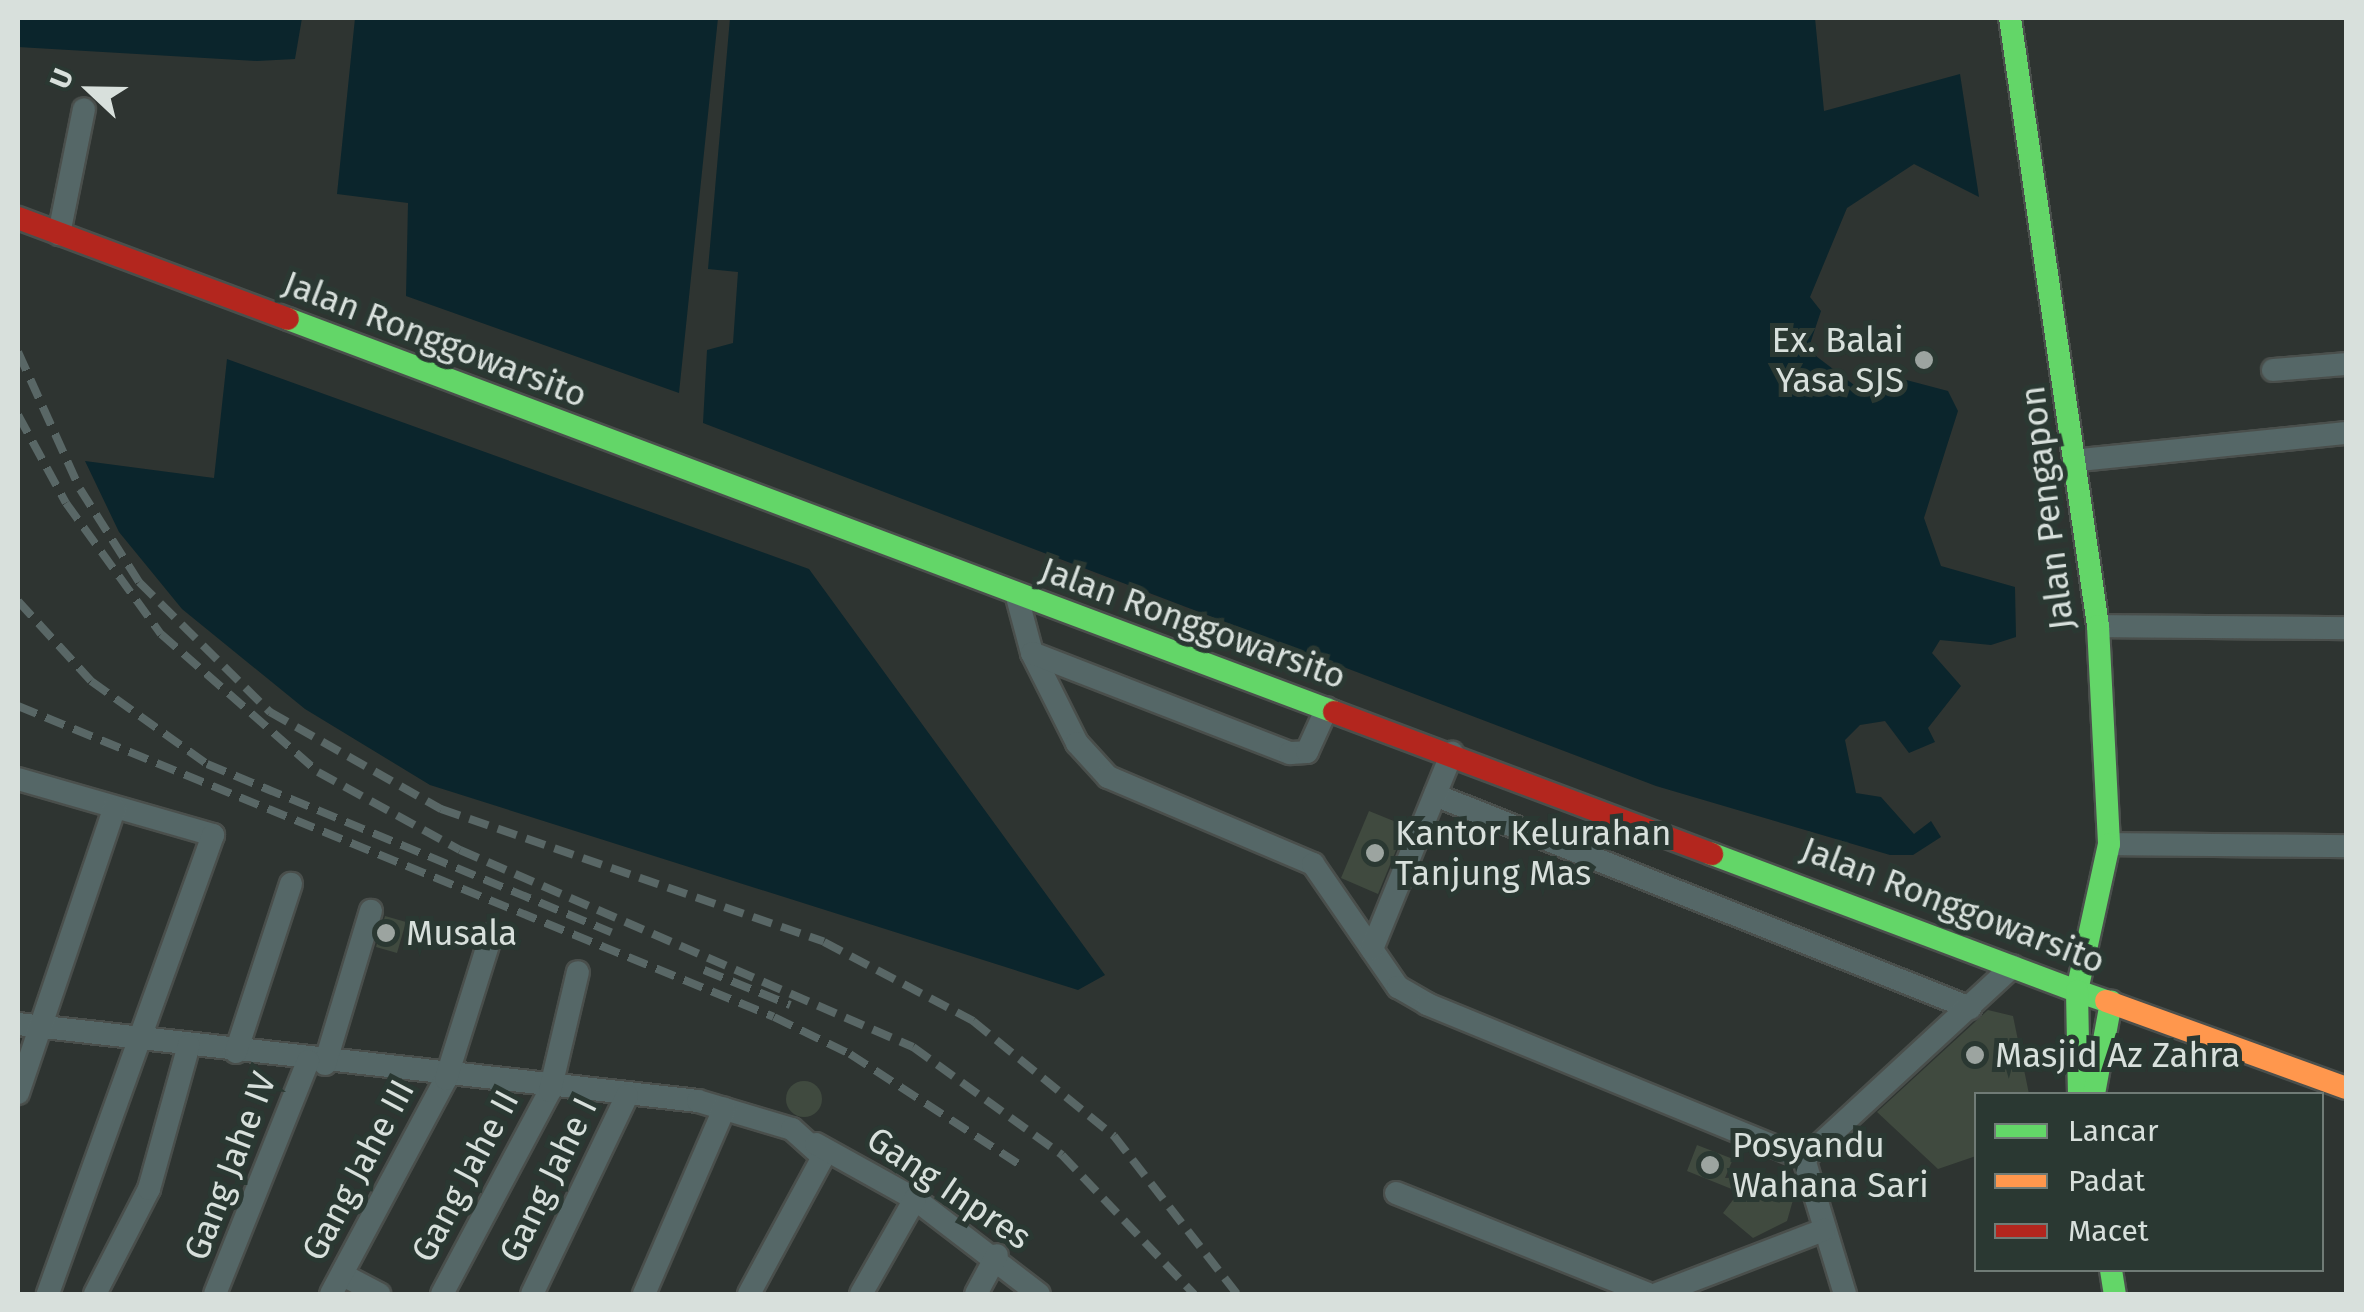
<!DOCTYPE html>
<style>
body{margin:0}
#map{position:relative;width:2364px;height:1312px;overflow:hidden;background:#2e3431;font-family:"Fira Sans",sans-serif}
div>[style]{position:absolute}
.water>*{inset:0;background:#0b252c}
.building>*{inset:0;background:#404a3f}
.round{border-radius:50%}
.roads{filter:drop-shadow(2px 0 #4a4f4c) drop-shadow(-2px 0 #4a4f4c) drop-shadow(0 2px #4a4f4c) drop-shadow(0 -2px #4a4f4c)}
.street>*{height:22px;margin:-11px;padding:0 11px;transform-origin:11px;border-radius:11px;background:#556767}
.fast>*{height:22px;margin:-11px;padding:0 11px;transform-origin:11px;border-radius:11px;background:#63d668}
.slow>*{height:22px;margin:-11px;padding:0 11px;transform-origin:11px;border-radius:11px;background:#ff974d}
.jam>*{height:22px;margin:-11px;padding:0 11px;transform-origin:11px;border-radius:11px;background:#b3261e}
.rail>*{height:8px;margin-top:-4px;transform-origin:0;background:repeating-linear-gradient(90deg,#596766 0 20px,transparent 0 30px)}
.dots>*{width:28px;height:28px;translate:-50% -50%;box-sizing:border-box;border:5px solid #2a3832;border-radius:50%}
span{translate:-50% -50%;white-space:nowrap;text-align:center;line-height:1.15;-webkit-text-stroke:10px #2a3832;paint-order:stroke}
.street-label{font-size:35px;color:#d8e0dc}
.poi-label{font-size:35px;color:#d8e0dc}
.right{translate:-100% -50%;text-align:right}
.left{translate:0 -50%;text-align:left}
.frame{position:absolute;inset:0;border:20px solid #d8e0dc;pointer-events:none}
.legend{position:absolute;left:1974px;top:1092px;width:350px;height:180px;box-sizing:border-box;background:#2a3832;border:2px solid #707b76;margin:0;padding:12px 18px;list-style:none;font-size:30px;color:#d8e0dc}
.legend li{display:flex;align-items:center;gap:20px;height:50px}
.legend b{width:50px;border:2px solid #707b76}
.north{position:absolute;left:40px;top:40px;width:100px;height:100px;-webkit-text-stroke:8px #2a3832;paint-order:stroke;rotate:292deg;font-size:28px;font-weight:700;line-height:40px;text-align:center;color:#d8e0dc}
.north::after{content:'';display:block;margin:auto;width:35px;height:45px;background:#d8e0dc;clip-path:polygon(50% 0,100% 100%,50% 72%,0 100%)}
</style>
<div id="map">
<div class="water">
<i style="clip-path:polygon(18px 18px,302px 18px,295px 59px,257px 61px,18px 47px)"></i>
<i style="clip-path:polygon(355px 18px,718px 18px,679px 393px,406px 296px,408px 203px,337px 194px)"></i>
<i style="clip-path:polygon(730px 18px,1815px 18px,1824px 111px,1960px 74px,1979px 197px,1914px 164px,1847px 208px,1810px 297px,1821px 311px,1808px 350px,1866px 394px,1900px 393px,1895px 377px,1948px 391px,1958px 411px,1924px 518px,1941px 566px,2015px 587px,2016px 637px,1991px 645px,1940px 640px,1932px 653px,1961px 686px,1928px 728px,1935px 742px,1909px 753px,1885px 721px,1860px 725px,1845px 740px,1856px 793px,1881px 797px,1914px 834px,1931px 821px,1941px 837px,1913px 855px,1890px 855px,1656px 786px,703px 423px,707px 350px,733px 343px,738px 272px,708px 269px)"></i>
<i style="clip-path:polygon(227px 359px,809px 569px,1105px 975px,1078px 990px,430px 785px,305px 709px,182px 609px,119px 532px,85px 461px,214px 478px)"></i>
</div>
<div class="building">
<i style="clip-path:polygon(1369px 811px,1406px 826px,1378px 894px,1341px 878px)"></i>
<i style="clip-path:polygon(385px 916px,406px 922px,397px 953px,376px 947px)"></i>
<i style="clip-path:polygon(1988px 1010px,2013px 1016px,2029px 1094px,1976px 1094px,1976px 1156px,1938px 1169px,1877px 1112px)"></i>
<i class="round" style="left:786px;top:1081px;width:36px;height:36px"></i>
<i style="clip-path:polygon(1697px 1145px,1733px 1159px,1725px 1178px,1774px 1176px,1795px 1193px,1787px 1221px,1753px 1238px,1723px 1213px,1739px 1192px,1687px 1171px)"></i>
</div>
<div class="roads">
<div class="street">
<i style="left:59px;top:234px;width:127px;rotate:-78.7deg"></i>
<i style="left:2273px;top:370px;width:73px;rotate:-4.7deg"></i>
<i style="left:2080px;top:460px;width:267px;rotate:-5.8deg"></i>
<i style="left:1017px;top:597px;width:58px;rotate:75deg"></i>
<i style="left:1032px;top:653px;width:101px;rotate:63.4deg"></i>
<i style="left:1077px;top:743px;width:46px;rotate:47.6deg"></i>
<i style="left:1108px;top:777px;width:223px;rotate:23deg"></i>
<i style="left:1313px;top:864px;width:150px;rotate:55.4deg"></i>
<i style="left:1398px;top:987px;width:34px;rotate:30deg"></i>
<i style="left:1427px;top:1004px;width:408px;rotate:22.3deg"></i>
<i style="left:1804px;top:1159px;width:141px;rotate:73.1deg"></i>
<i style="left:2098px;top:626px;width:248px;rotate:0.5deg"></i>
<i style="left:1032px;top:653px;width:277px;rotate:21.2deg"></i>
<i style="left:1290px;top:753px;width:17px;rotate:-3deg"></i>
<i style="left:1307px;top:752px;width:48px;rotate:-65.6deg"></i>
<i style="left:18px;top:779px;width:203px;rotate:16deg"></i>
<i style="left:213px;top:835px;width:488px;rotate:109.8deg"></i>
<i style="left:1435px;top:795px;width:576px;rotate:21.71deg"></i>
<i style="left:2109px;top:844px;width:237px;rotate:0.5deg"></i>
<i style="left:1372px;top:949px;width:212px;rotate:-67.8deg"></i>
<i style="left:18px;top:1024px;width:684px;rotate:6.46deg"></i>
<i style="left:698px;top:1101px;width:98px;rotate:16.6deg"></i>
<i style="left:792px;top:1129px;width:42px;rotate:42.1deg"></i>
<i style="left:823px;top:1157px;width:156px;rotate:118.4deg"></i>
<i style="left:236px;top:1052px;width:177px;rotate:-71.9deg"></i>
<i style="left:325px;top:1064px;width:160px;rotate:-73.3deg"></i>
<i style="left:18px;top:1093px;width:300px;rotate:-71.3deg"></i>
<i style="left:816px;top:1144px;width:113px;rotate:29.1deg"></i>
<i style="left:915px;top:1199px;width:156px;rotate:37.5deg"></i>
<i style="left:1804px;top:1159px;width:284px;rotate:-42.7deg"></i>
<i style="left:1396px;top:1193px;width:271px;rotate:21.8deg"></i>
<i style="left:343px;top:1275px;width:41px;rotate:27.8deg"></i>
<i style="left:95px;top:1294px;width:118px;rotate:-62.8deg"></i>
<i style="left:149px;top:1189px;width:149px;rotate:-74.5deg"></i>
<i style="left:215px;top:1294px;width:251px;rotate:-68.2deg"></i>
<i style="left:331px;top:1294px;width:244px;rotate:-61.9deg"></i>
<i style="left:446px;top:1079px;width:151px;rotate:-72.6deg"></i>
<i style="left:442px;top:1294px;width:230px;rotate:-62deg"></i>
<i style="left:550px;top:1091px;width:122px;rotate:-76.8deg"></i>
<i style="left:532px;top:1294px;width:220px;rotate:-64.4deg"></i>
<i style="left:644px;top:1294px;width:202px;rotate:-66.6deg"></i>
<i style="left:861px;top:1294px;width:109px;rotate:-60.4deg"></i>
<i style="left:976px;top:1294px;width:44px;rotate:-61.7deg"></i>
<i style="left:1657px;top:1294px;width:179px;rotate:-21deg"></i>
</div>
<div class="fast">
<i style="left:2010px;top:18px;width:614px;rotate:81.76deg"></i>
<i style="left:2098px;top:626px;width:218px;rotate:87.1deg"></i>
<i style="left:2109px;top:844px;width:150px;rotate:102.3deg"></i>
<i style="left:2077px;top:991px;width:31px;rotate:19deg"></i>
<i style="left:288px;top:319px;width:1117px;rotate:20.59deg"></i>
<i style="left:1712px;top:854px;width:390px;rotate:20.6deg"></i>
<i style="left:2077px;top:991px;width:103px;rotate:88.9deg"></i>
<i style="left:2094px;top:1094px;width:94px;rotate:-79.5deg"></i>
<i style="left:2111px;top:1270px;width:24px;rotate:81deg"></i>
</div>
<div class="slow">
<i style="left:2106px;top:1001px;width:255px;rotate:19.9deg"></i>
</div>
<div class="jam">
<i style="left:18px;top:218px;width:288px;rotate:20.5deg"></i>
<i style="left:1334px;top:712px;width:404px;rotate:20.6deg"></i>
</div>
</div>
<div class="rail">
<i style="left:18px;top:352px;width:150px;rotate:65.7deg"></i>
<i style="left:80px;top:489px;width:110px;rotate:57.6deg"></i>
<i style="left:139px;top:582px;width:185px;rotate:44.8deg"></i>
<i style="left:270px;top:712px;width:197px;rotate:29.6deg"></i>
<i style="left:441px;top:809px;width:405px;rotate:19.1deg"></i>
<i style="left:824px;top:942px;width:169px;rotate:27.9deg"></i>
<i style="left:973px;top:1021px;width:182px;rotate:39.2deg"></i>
<i style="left:1114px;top:1136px;width:200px;rotate:52.1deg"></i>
<i style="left:18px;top:415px;width:100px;rotate:61.4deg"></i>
<i style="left:66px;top:503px;width:162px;rotate:54.1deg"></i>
<i style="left:161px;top:634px;width:209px;rotate:41.3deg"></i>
<i style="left:318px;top:772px;width:162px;rotate:28.8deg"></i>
<i style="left:460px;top:850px;width:494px;rotate:23.5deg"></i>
<i style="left:913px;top:1047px;width:184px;rotate:35.9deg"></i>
<i style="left:1062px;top:1155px;width:192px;rotate:46.5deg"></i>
<i style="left:18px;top:601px;width:108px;rotate:47.6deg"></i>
<i style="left:91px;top:681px;width:143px;rotate:35.6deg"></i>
<i style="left:207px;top:764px;width:438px;rotate:22.6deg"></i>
<i style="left:18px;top:706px;width:817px;rotate:22.36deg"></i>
<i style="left:774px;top:1017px;width:85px;rotate:26deg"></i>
<i style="left:850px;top:1054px;width:202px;rotate:33.1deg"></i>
<i style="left:704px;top:970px;width:93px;rotate:22.1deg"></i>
</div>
<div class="dots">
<i style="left:1924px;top:360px;background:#9ca4a0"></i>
<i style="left:1375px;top:853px;background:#9ca4a0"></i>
<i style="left:386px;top:933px;background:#9ca4a0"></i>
<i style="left:1975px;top:1055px;background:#9ca4a0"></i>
<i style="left:1710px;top:1165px;background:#9ca4a0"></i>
</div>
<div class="street-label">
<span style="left:435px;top:339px;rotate:21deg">Jalan Ronggowarsito</span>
<span style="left:2047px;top:508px;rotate:-97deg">Jalan Pengapon</span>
<span style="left:1193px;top:623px;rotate:20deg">Jalan Ronggowarsito</span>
<span style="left:1953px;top:905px;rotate:21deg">Jalan Ronggowarsito</span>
<span style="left:230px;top:1166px;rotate:-69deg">Gang Jahe IV</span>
<span style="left:358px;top:1170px;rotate:-62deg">Gang Jahe III</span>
<span style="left:465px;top:1176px;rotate:-62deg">Gang Jahe II</span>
<span style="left:548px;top:1180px;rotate:-64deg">Gang Jahe I</span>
<span style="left:949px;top:1188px;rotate:34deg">Gang Inpres</span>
</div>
<div class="poi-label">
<span class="right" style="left:1904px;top:360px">Ex. Balai<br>Yasa SJS</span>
<span class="left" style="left:1395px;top:853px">Kantor Kelurahan<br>Tanjung Mas</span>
<span class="left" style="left:406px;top:933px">Musala</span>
<span class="left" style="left:1995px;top:1055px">Masjid Az Zahra</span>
<span class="left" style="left:1732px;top:1165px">Posyandu<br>Wahana Sari</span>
</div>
<div class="frame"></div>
<ul class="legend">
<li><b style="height:12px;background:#63d668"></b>Lancar</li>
<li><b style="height:12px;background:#ff974d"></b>Padat</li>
<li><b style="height:12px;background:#b3261e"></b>Macet</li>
</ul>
<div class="north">U</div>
</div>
